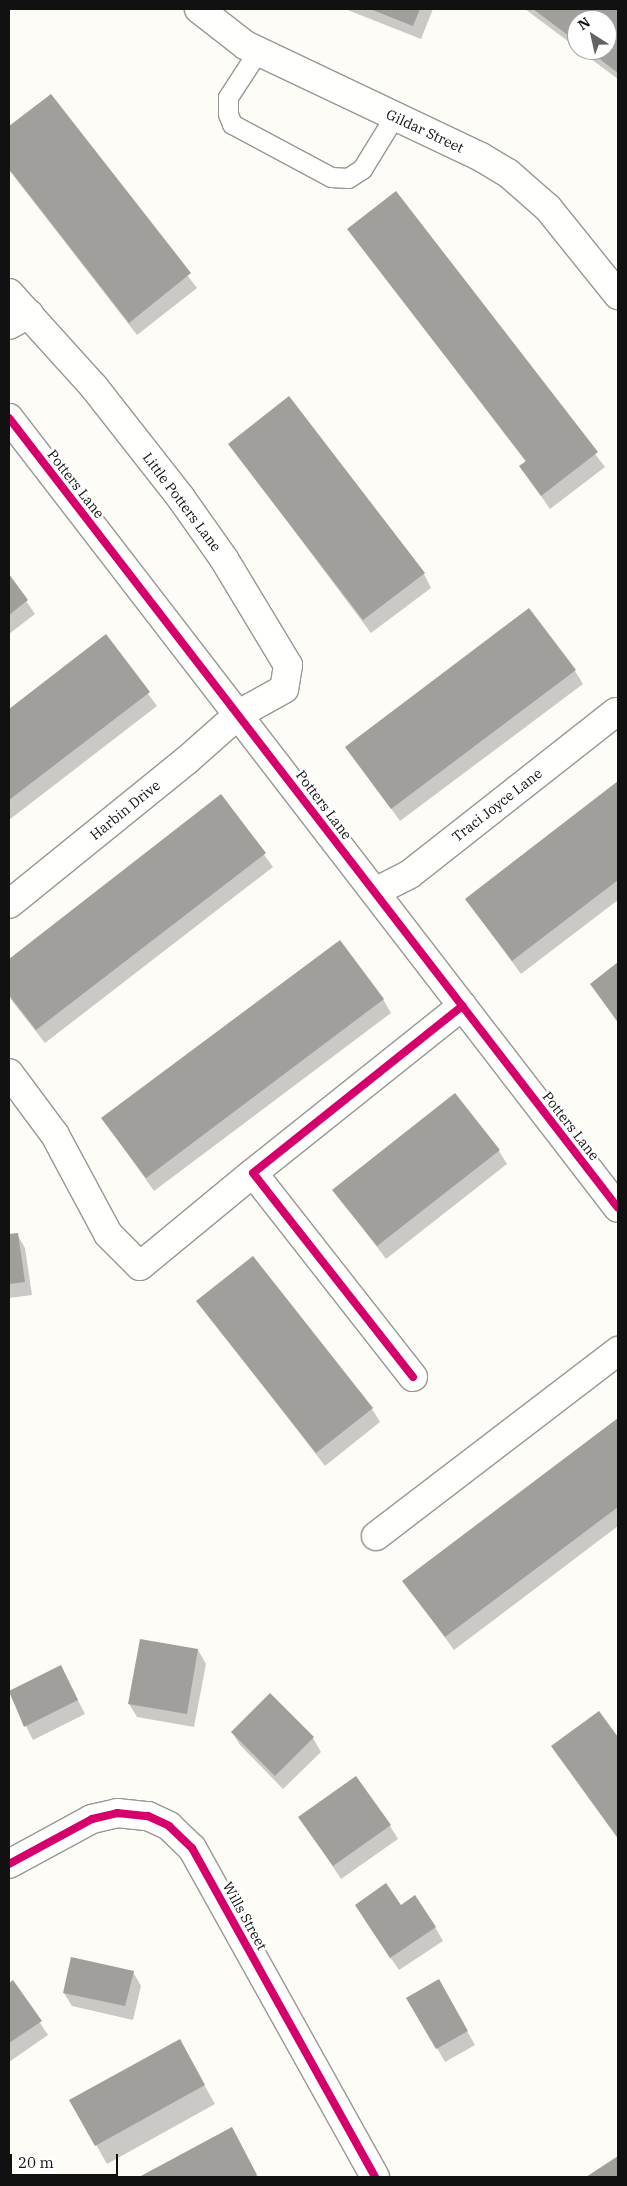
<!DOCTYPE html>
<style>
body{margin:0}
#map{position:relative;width:627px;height:2186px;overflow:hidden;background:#fdfcf7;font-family:"IBM Plex Serif",serif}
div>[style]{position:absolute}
.shadow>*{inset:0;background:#0003}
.building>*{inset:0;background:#a19f9c}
.roads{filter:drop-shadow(1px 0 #979795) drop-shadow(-1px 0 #979795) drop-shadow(0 1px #979795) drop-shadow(0 -1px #979795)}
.lane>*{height:19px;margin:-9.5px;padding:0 9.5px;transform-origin:9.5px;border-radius:9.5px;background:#fffffe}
.street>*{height:28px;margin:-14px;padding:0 14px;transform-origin:14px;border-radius:14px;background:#fffffe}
.cycleway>*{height:8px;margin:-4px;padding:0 4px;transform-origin:4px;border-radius:4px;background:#d6006c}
span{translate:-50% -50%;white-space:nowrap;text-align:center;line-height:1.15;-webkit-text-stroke:5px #fff;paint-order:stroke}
.street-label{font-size:14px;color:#111}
.frame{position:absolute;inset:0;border:10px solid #111;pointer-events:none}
.north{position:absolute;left:567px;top:10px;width:50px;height:50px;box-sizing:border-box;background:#fff;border:1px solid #a0a0a0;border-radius:50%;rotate:325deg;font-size:14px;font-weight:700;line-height:20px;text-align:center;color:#111}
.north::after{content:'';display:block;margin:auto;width:18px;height:22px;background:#646362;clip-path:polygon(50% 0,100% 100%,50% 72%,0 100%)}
.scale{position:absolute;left:10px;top:2154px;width:108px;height:22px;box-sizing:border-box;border:2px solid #111;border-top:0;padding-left:6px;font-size:15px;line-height:18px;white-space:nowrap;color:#111;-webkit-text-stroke:4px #fff;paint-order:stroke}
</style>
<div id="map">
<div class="shadow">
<i style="clip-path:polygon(345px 9px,433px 9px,421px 39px)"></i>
<i style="clip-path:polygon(525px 9px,618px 9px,618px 79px,579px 50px,607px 50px,607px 20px,577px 20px,577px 48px)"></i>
<i style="clip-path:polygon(50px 96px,197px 288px,137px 335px,9px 170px,9px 128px)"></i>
<i style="clip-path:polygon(396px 193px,605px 467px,550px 509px,521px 467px,526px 462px,349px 229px)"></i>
<i style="clip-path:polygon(229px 444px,424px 574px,431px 588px,371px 633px)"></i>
<i style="clip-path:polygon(9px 576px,35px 614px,9px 634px)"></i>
<i style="clip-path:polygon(106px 636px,157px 706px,9px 820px,9px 710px)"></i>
<i style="clip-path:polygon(575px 671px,583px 684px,400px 821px,347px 747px)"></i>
<i style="clip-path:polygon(618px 782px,618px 900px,521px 974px,466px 899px)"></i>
<i style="clip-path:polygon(221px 796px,273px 867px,45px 1043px,9px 997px,9px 961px)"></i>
<i style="clip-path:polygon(618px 964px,618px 1023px,591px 984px)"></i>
<i style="clip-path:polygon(383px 999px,391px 1013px,154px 1191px,103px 1119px)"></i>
<i style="clip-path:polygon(499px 1151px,507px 1164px,386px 1259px,334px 1190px)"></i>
<i style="clip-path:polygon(17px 1234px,25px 1248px,32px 1295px,9px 1298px,9px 1235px)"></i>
<i style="clip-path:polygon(198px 1301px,372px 1409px,380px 1422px,325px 1466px)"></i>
<i style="clip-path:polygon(618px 1420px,618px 1526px,454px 1650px,404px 1581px)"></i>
<i style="clip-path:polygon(198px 1650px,206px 1664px,194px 1727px,137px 1717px,129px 1704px)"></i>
<i style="clip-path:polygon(61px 1667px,85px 1714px,33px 1740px,9px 1693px)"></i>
<i style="clip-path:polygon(270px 1695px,313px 1738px,321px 1752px,283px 1789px,240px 1745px,232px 1732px)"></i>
<i style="clip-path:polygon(599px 1712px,618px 1739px,618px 1839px,552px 1747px)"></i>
<i style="clip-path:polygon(300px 1817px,390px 1826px,398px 1839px,341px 1879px)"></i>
<i style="clip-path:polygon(400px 1906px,435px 1927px,443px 1941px,399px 1970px,364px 1919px)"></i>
<i style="clip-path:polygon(133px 1972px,141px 1986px,133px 2020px,72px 2006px,64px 1993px)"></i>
<i style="clip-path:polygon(13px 1981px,48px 2035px,9px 2062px,9px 1984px)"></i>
<i style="clip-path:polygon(438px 1981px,475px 2045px,445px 2062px,408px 1998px)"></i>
<i style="clip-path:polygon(190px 2060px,215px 2104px,107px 2164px,71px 2101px)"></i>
<i style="clip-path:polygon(231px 2129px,258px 2177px,142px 2177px)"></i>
</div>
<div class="building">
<i style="clip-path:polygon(370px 9px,420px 9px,413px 26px)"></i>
<i style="clip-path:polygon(533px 9px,618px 9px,618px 73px,588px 50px,607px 50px,607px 20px,577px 20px,577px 42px)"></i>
<i style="clip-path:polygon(51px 94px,191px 273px,129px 323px,9px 169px,9px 126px)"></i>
<i style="clip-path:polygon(396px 191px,598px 452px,541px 496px,519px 466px,526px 461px,347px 229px)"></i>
<i style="clip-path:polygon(289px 396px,425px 573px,363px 620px,228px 444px)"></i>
<i style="clip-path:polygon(9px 574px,28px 600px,9px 615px)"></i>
<i style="clip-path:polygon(529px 608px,576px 670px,391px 809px,345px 747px)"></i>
<i style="clip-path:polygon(106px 634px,150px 692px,9px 800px,9px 709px)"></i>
<i style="clip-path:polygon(618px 781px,618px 880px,512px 961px,465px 899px)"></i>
<i style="clip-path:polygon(221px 794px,266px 853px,36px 1030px,9px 995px,9px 959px)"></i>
<i style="clip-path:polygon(340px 940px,384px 999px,146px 1178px,101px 1118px)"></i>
<i style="clip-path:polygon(618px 962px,618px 1022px,590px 984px)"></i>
<i style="clip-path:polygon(455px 1093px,500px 1150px,377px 1246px,332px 1190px)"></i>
<i style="clip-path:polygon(18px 1233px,25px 1282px,9px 1284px,9px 1234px)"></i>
<i style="clip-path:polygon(253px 1256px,373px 1408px,316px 1453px,196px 1301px)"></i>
<i style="clip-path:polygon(618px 1418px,618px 1507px,445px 1637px,402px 1581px)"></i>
<i style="clip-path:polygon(140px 1639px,198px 1649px,187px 1714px,128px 1704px)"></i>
<i style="clip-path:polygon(61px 1665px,78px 1700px,24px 1727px,9px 1691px)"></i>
<i style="clip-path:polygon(270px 1693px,314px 1737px,275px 1776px,231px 1732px)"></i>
<i style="clip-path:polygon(599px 1711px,618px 1737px,618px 1838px,551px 1746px)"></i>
<i style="clip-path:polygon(356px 1776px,391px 1825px,333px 1866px,298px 1817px)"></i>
<i style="clip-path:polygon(386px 1883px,401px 1905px,415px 1895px,436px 1927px,390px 1958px,355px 1905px)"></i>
<i style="clip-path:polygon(71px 1957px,134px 1971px,125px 2006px,63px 1993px)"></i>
<i style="clip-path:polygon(439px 1979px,468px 2031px,436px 2049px,406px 1998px)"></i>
<i style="clip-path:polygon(13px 1980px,42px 2021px,9px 2043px,9px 1983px)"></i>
<i style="clip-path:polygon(180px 2039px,205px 2085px,95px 2146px,69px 2100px)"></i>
<i style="clip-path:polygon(232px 2127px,257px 2175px,254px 2177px,139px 2177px)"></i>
<i style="clip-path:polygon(618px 2156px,618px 2177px,586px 2177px)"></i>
</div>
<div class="roads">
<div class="lane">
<i style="left:258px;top:51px;width:55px;rotate:123.1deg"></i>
<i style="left:228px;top:97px;width:17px;rotate:90deg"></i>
<i style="left:228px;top:114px;width:11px;rotate:68deg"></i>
<i style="left:232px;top:124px;width:112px;rotate:28.2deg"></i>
<i style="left:331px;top:177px;width:17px;rotate:3deg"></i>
<i style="left:348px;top:178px;width:17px;rotate:-33deg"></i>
<i style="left:362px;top:169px;width:61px;rotate:-58.4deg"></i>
</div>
<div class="street">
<i style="left:199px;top:9px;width:58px;rotate:38deg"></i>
<i style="left:245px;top:45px;width:261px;rotate:25.4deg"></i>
<i style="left:481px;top:157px;width:31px;rotate:31deg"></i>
<i style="left:508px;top:173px;width:53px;rotate:41.2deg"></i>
<i style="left:548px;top:208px;width:112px;rotate:51.2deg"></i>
<i style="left:9px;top:293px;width:127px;rotate:47.9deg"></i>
<i style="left:94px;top:387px;width:141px;rotate:51.9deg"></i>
<i style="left:181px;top:498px;width:75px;rotate:54.8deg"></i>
<i style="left:224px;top:559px;width:124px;rotate:58.9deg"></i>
<i style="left:288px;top:665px;width:24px;rotate:99deg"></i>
<i style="left:284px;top:689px;width:51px;rotate:150.9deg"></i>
<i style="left:239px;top:714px;width:69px;rotate:138.5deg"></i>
<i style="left:187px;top:760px;width:229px;rotate:141deg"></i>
<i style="left:9px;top:325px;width:23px;rotate:-29deg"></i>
<i style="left:9px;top:418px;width:997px;rotate:52.37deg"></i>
<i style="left:375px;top:892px;width:39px;rotate:-27deg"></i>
<i style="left:410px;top:874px;width:262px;rotate:-38.2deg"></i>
<i style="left:9px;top:1073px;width:77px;rotate:53.4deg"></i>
<i style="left:55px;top:1135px;width:112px;rotate:61.8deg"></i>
<i style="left:108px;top:1234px;width:45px;rotate:45deg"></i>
<i style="left:140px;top:1266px;width:146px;rotate:-39.5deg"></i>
<i style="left:413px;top:1377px;width:259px;rotate:-128.1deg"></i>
<i style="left:253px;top:1173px;width:268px;rotate:-38.6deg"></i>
<i style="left:376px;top:1536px;width:305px;rotate:-37.4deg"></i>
<i style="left:9px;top:1864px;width:94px;rotate:-28.5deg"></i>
<i style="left:92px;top:1819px;width:26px;rotate:-13deg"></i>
<i style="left:117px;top:1813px;width:31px;rotate:6deg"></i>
<i style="left:148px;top:1816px;width:23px;rotate:25deg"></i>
<i style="left:169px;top:1826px;width:32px;rotate:44deg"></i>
<i style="left:192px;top:1848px;width:376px;rotate:60.9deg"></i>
</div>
</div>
<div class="cycleway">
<i style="left:9px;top:418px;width:997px;rotate:52.37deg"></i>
<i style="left:413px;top:1377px;width:259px;rotate:-128.1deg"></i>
<i style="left:253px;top:1173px;width:268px;rotate:-38.6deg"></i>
<i style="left:9px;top:1864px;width:94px;rotate:-28.5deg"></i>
<i style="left:92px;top:1819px;width:26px;rotate:-13deg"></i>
<i style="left:117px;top:1813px;width:31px;rotate:6deg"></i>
<i style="left:148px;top:1816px;width:23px;rotate:25deg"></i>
<i style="left:169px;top:1826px;width:32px;rotate:44deg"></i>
<i style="left:192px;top:1848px;width:376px;rotate:60.9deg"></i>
</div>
<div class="street-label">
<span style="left:425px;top:131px;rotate:25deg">Gildar Street</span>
<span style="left:76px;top:484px;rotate:52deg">Potters Lane</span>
<span style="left:182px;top:502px;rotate:53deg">Little Potters Lane</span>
<span style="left:324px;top:805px;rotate:53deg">Potters Lane</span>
<span style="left:497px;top:805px;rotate:-38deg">Traci Joyce Lane</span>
<span style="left:125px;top:810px;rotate:-39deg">Harbin Drive</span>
<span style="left:571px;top:1126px;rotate:52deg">Potters Lane</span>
<span style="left:245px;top:1916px;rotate:61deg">Wills Street</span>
</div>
<div class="frame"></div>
<div class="north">N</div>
<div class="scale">20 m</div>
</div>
